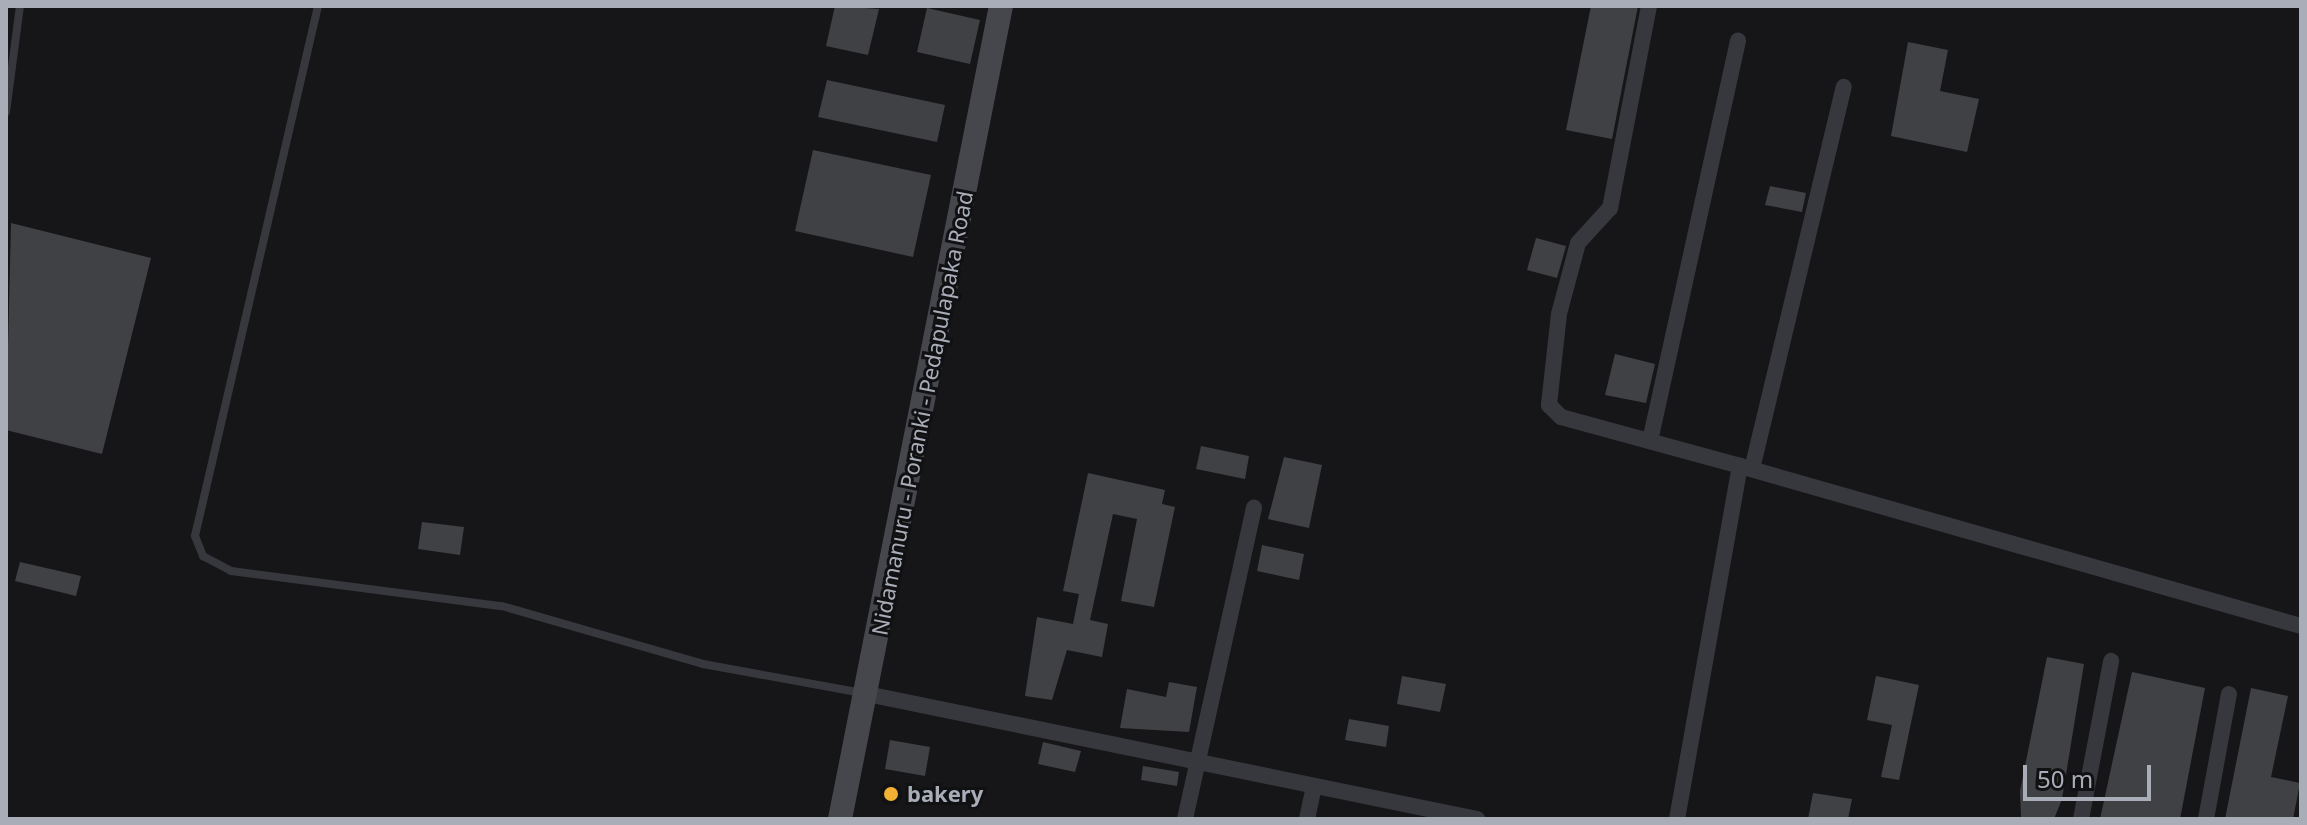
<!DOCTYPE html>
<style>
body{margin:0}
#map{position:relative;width:2307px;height:825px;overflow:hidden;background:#161618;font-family:"Noto Sans",sans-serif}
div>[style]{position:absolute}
.building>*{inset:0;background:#404145}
.lane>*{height:8px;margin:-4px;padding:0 4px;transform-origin:4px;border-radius:4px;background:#37383d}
.street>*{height:16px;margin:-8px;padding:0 8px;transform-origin:8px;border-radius:8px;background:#37383d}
.secondary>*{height:24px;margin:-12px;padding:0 12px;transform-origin:12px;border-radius:12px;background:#45474d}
.dots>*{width:22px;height:22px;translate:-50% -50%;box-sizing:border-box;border:4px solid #111113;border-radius:50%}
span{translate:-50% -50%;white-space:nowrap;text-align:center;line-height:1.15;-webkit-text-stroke:6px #111113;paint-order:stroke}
.street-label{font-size:22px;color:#a8adb8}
.poi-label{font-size:22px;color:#a8adb8;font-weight:700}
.left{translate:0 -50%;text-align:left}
.frame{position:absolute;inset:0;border:8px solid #a8adb8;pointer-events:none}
.scale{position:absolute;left:2023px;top:765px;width:128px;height:36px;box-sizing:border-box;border:4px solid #a8adb8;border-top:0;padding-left:10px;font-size:24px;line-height:28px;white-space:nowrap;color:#a8adb8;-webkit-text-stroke:6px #111113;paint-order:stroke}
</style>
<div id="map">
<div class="building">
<i style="clip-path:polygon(835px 6px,879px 9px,868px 55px,826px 46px)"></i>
<i style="clip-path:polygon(1591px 6px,1638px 6px,1612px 139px,1566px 130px)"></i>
<i style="clip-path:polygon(927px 8px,980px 20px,970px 64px,917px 52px)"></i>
<i style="clip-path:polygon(1908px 42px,1948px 50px,1940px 91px,1979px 99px,1967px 152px,1891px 136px)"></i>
<i style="clip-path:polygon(827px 80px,945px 105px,937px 142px,818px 117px)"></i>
<i style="clip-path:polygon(813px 150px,931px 175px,913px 257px,795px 231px)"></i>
<i style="clip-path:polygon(1770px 186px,1806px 193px,1802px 212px,1765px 205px)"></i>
<i style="clip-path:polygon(11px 223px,151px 258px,102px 454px,6px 430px)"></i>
<i style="clip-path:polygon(1536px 238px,1566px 246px,1557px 278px,1527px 270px)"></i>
<i style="clip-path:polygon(1615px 354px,1655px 364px,1646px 403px,1605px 395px)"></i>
<i style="clip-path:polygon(1201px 446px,1249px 456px,1245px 479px,1196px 469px)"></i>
<i style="clip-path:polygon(1284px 457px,1322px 465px,1309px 528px,1268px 519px)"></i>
<i style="clip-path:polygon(1088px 473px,1165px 490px,1162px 504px,1175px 507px,1154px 607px,1121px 601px,1137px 519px,1113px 514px,1090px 620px,1108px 624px,1102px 657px,1067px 650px,1052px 700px,1025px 696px,1037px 617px,1073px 624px,1079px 594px,1063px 591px)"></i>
<i style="clip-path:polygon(422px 522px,464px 527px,460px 555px,418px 549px)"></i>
<i style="clip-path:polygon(1262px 545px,1304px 554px,1299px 580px,1257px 571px)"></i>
<i style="clip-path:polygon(20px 562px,81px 576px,76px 596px,15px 581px)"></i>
<i style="clip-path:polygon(2047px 657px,2084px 664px,2062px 799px,2054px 819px,2030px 819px,2021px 817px,2020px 791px)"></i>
<i style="clip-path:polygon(2132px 672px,2205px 688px,2180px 819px,2100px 819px)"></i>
<i style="clip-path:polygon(1402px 676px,1446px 684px,1440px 712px,1397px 704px)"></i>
<i style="clip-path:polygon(1876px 676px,1919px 685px,1899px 780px,1881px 777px,1892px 725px,1867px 720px)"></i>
<i style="clip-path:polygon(1169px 682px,1197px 687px,1189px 732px,1120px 728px,1127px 689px,1166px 697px)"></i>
<i style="clip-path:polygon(2251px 688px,2288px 696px,2271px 777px,2300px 783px,2293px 819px,2225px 819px)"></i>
<i style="clip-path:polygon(1349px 719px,1389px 726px,1386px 747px,1345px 740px)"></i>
<i style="clip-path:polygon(890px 740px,930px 747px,925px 776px,885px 769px)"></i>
<i style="clip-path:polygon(1043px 742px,1081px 751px,1075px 772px,1038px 764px)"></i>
<i style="clip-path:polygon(1143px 766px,1179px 772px,1177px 786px,1141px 780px)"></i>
<i style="clip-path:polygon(1813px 793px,1852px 799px,1848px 819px,1808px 819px)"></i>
</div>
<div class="lane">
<i style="left:318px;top:6px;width:544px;rotate:103.07deg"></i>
<i style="left:195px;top:536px;width:22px;rotate:68deg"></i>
<i style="left:203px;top:556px;width:32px;rotate:28deg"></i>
<i style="left:231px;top:571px;width:273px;rotate:7.4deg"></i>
<i style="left:502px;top:606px;width:209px;rotate:16.1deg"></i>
<i style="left:703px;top:664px;width:162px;rotate:10.3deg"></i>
<i style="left:6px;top:112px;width:107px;rotate:-82.5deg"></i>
</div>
<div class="street">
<i style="left:1649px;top:6px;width:206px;rotate:100.9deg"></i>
<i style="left:1610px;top:208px;width:47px;rotate:132.4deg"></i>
<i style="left:1578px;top:243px;width:73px;rotate:105deg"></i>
<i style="left:1559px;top:314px;width:92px;rotate:96.3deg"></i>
<i style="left:1549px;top:405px;width:17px;rotate:45deg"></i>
<i style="left:1561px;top:417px;width:186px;rotate:15.3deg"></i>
<i style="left:1650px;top:441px;width:410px;rotate:-77.6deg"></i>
<i style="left:1752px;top:469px;width:393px;rotate:-76.5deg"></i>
<i style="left:867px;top:694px;width:623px;rotate:11.58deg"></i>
<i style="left:1185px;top:819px;width:319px;rotate:-77.5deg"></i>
<i style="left:1307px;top:819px;width:34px;rotate:-78deg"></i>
<i style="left:1677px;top:819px;width:359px;rotate:-79.9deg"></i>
<i style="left:1740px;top:466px;width:583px;rotate:15.92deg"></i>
<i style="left:2081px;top:819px;width:161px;rotate:-79.2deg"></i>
<i style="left:2206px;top:819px;width:127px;rotate:-79.6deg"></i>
</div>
<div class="secondary">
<i style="left:840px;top:819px;width:829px;rotate:-78.8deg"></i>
</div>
<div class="dots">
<i style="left:891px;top:794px;background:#f2b134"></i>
</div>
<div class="street-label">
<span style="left:922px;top:413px;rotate:-79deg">Nidamanuru - Poranki - Pedapulapaka Road</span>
</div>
<div class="poi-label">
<span class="left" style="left:907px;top:794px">bakery</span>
</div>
<div class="frame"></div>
<div class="scale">50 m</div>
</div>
